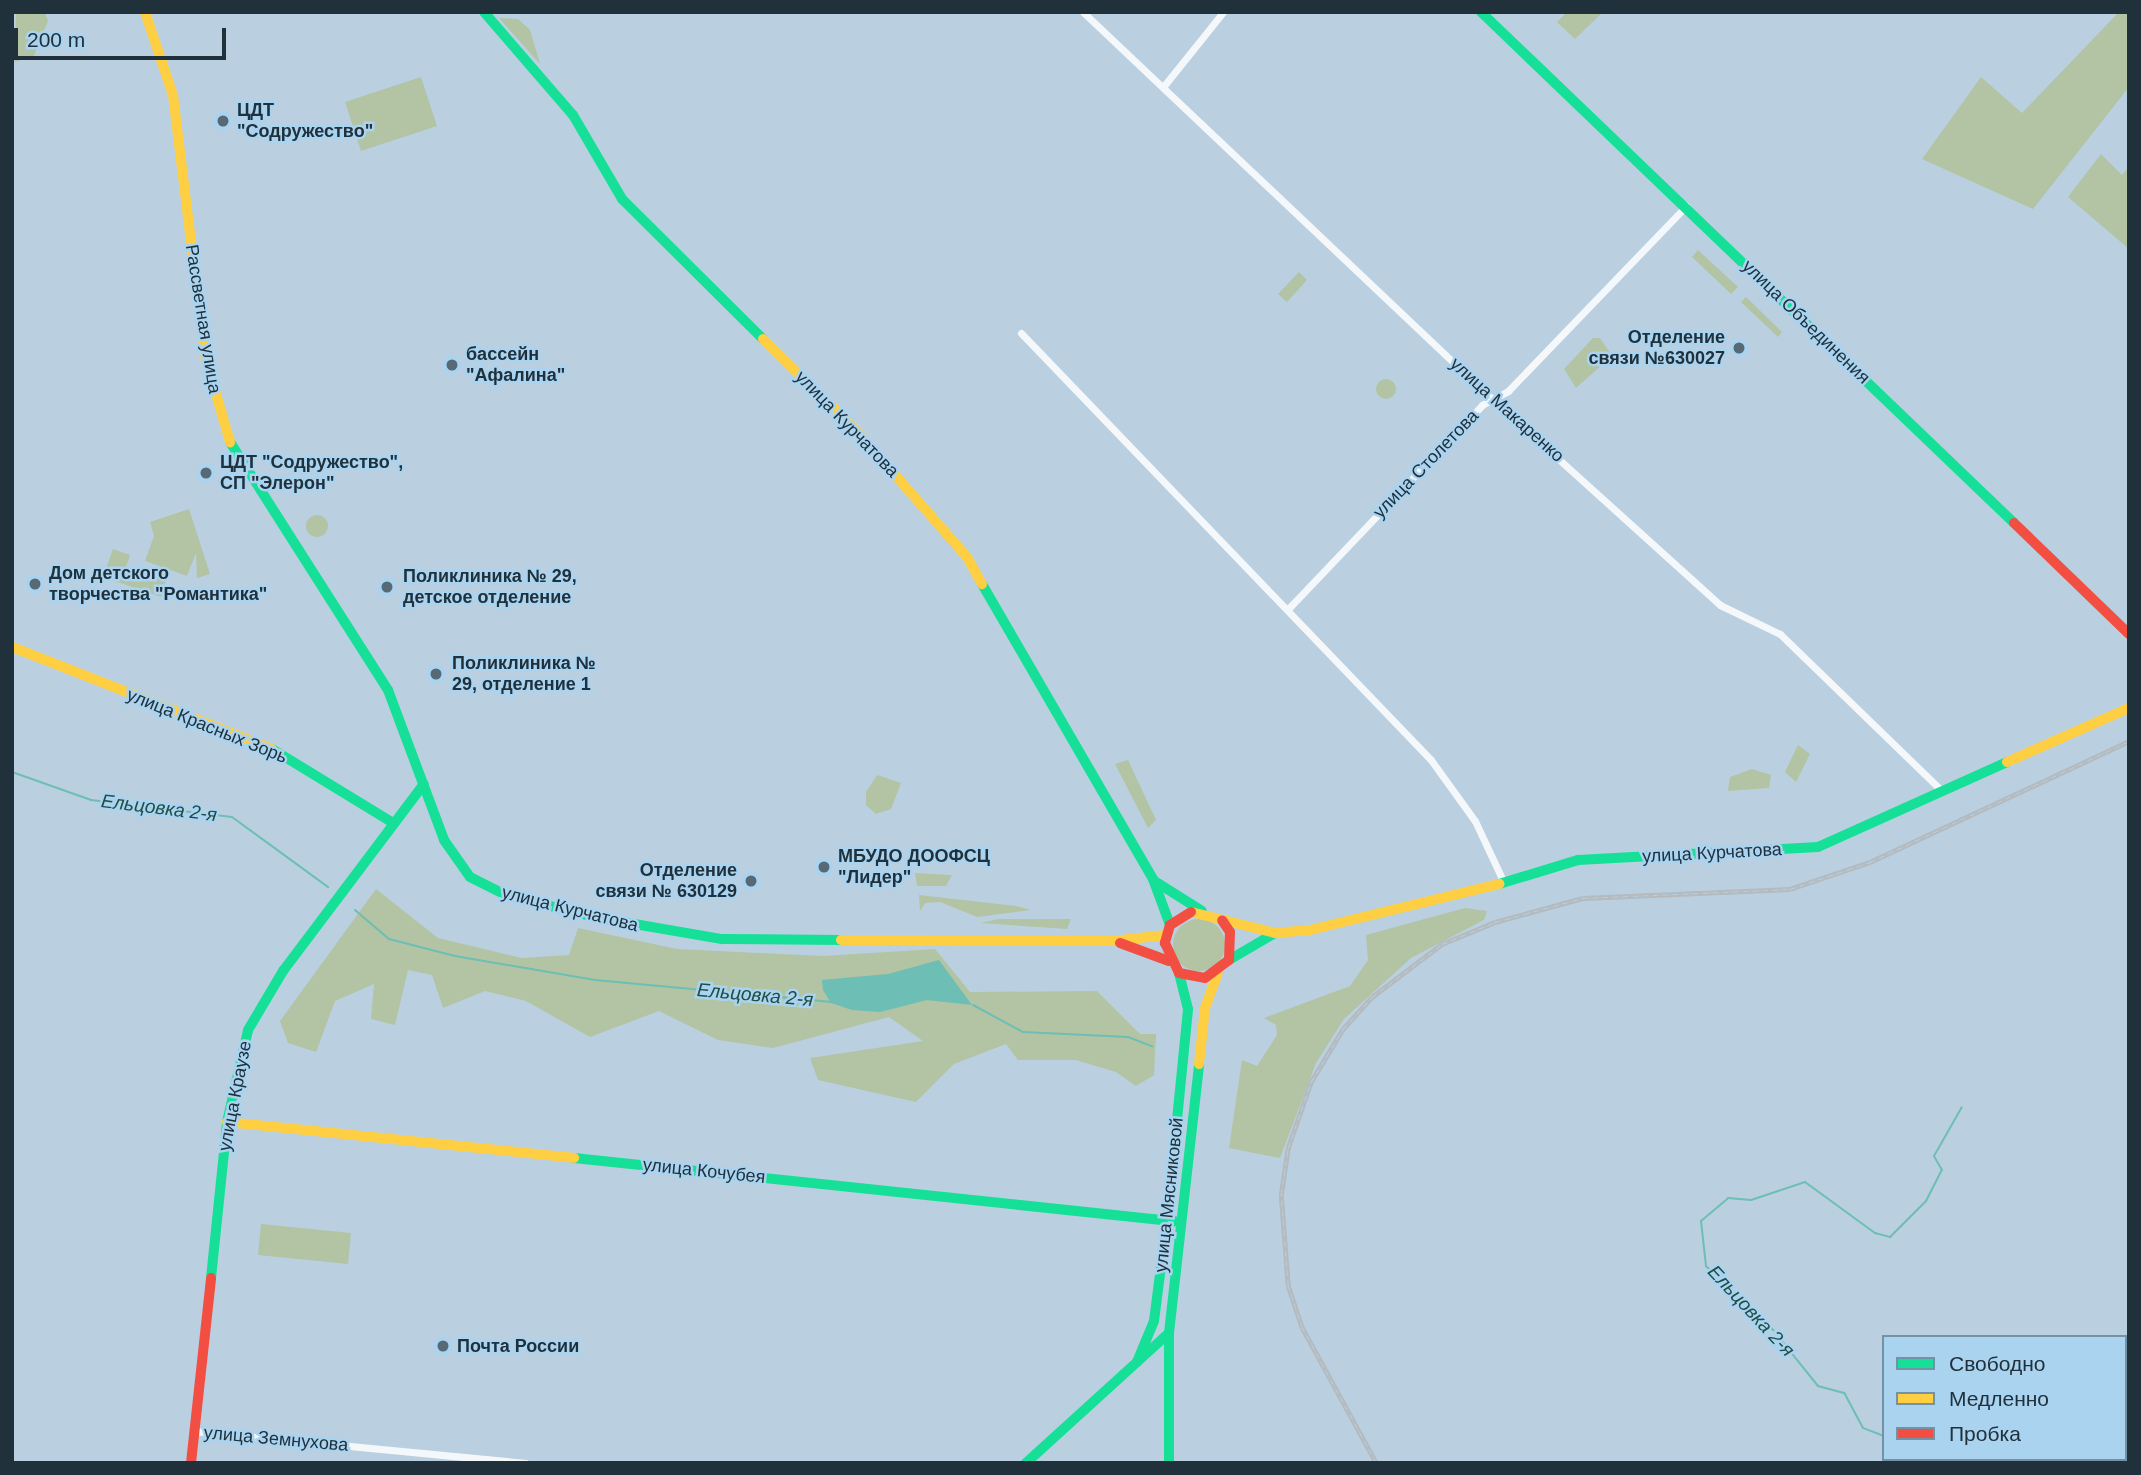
<!DOCTYPE html>
<meta charset="utf-8">
<style>
body{margin:0}
#map{position:relative;width:2141px;height:1475px;overflow:hidden;background:#bad0e0;font-family:Arial,sans-serif}
div>[style]{position:absolute}
.green>*{inset:0;background:#b2c4a3}
.round{border-radius:50%}
.water>*{inset:0;background:#6dbeb5}
.stream>*{height:2px;margin:-1px;padding:0 1px;transform-origin:1px;border-radius:1px;background:#6dbeb5}
.street>*{height:7px;margin:-3.5px;padding:0 3.5px;transform-origin:3.5px;border-radius:3.5px;background:#f5f8fa}
.fast>*{height:10px;margin:-5px;padding:0 5px;transform-origin:5px;border-radius:5px;background:#16e098}
.slow>*{height:10px;margin:-5px;padding:0 5px;transform-origin:5px;border-radius:5px;background:#ffcf43}
.jam>*{height:10px;margin:-5px;padding:0 5px;transform-origin:5px;border-radius:5px;background:#f24e42}
.rail>*{height:4.5px;margin-top:-2.25px;transform-origin:0;background:repeating-linear-gradient(90deg,#aad3f0 0 5px,#b4babe 0 10px);box-sizing:border-box;border-block:2px solid #b4babe}
.dots>*{width:19px;height:19px;translate:-50% -50%;box-sizing:border-box;border:4px solid #aad3f0;border-radius:50%}
span{translate:-50% -50%;white-space:nowrap;text-align:center;line-height:1.15;-webkit-text-stroke:5px #aad3f0;paint-order:stroke}
.poi-label{font-size:18px;color:#20313c;font-weight:700}
.left{translate:0 -50%;text-align:left}
.right{translate:-100% -50%;text-align:right}
.street-label{font-size:18px;color:#20313c}
.water-label{font-size:19px;color:#204e45;font-style:italic}
.frame{position:absolute;inset:0;border:14px solid #20313c;pointer-events:none}
.legend{position:absolute;left:1882px;top:1335px;width:245px;height:126px;box-sizing:border-box;background:#aad3f0;border:2px solid #7392a8;margin:0;padding:9px 12px;list-style:none;font-size:21px;color:#20313c}
.legend li{display:flex;align-items:center;gap:14px;height:35px}
.legend b{width:35px;border:2px solid #7392a8}
.scale{position:absolute;left:14px;top:28px;width:212px;height:32px;box-sizing:border-box;border:4px solid #20313c;border-top:0;padding-left:9px;font-size:21px;line-height:24px;white-space:nowrap;color:#20313c;-webkit-text-stroke:5px #aad3f0;paint-order:stroke}
</style>
<div id="map">
<div class="green">
<i style="clip-path:polygon(16px 12px,45px 12px,48px 21px,34px 56px,15px 62px)"></i>
<i style="clip-path:polygon(1567px 12px,1603px 12px,1575px 39px,1557px 22px)"></i>
<i style="clip-path:polygon(2119px 12px,2129px 12px,2129px 87px,2033px 209px,1922px 159px,1981px 77px,2022px 113px)"></i>
<i style="clip-path:polygon(499px 18px,518px 19px,530px 30px,540px 64px)"></i>
<i style="clip-path:polygon(421px 77px,437px 126px,361px 151px,345px 102px)"></i>
<i style="clip-path:polygon(2101px 154px,2122px 175px,2129px 167px,2129px 249px,2068px 197px)"></i>
<i style="clip-path:polygon(1698px 250px,1738px 287px,1731px 294px,1692px 257px)"></i>
<i style="clip-path:polygon(1299px 272px,1307px 280px,1287px 302px,1278px 294px)"></i>
<i style="clip-path:polygon(1746px 297px,1782px 332px,1778px 337px,1741px 302px)"></i>
<i style="clip-path:polygon(1593px 338px,1600px 338px,1612px 356px,1576px 388px,1564px 369px)"></i>
<i class="round" style="left:1376px;top:379px;width:20px;height:20px"></i>
<i style="clip-path:polygon(189px 509px,210px 574px,197px 578px,196px 553px,187px 576px,145px 561px,154px 536px,150px 522px)"></i>
<i class="round" style="left:306px;top:515px;width:22px;height:22px"></i>
<i style="clip-path:polygon(113px 549px,130px 555px,126px 567px,166px 581px,161px 597px,103px 577px)"></i>
<i style="clip-path:polygon(1798px 745px,1810px 754px,1796px 782px,1785px 772px)"></i>
<i style="clip-path:polygon(1128px 760px,1156px 820px,1148px 828px,1115px 764px)"></i>
<i style="clip-path:polygon(1752px 769px,1771px 775px,1769px 788px,1728px 791px,1730px 777px)"></i>
<i style="clip-path:polygon(877px 775px,901px 783px,891px 809px,876px 814px,866px 805px,866px 792px)"></i>
<i style="clip-path:polygon(915px 873px,952px 875px,946px 886px,917px 886px)"></i>
<i style="clip-path:polygon(376px 889px,438px 938px,521px 958px,569px 955px,578px 928px,677px 949px,823px 956px,935px 949px,970px 992px,1097px 991px,1140px 1034px,1156px 1034px,1154px 1075px,1136px 1086px,1116px 1072px,1076px 1060px,1018px 1060px,1006px 1044px,954px 1064px,916px 1102px,818px 1080px,810px 1058px,923px 1041px,889px 1017px,773px 1048px,718px 1040px,659px 1011px,590px 1037px,526px 1001px,485px 991px,443px 1008px,432px 975px,408px 970px,395px 1025px,371px 1019px,374px 984px,335px 1001px,316px 1052px,288px 1043px,280px 1021px)"></i>
<i style="clip-path:polygon(919px 895px,1016px 906px,1031px 910px,977px 917px,940px 902px,925px 903px,920px 911px)"></i>
<i style="clip-path:polygon(1465px 908px,1487px 911px,1484px 920px,1411px 958px,1344px 1019px,1316px 1063px,1280px 1158px,1229px 1148px,1242px 1060px,1257px 1066px,1277px 1035px,1276px 1025px,1264px 1018px,1350px 986px,1368px 960px,1366px 935px)"></i>
<i class="round" style="left:1173px;top:919px;width:52px;height:52px"></i>
<i style="clip-path:polygon(998px 919px,1071px 919px,1067px 929px,981px 923px)"></i>
<i style="clip-path:polygon(261px 1224px,351px 1233px,348px 1264px,258px 1255px)"></i>
</div>
<div class="water">
<i style="clip-path:polygon(939px 960px,972px 1005px,927px 1000px,880px 1012px,852px 1010px,831px 1003px,823px 990px,822px 980px,888px 974px)"></i>
</div>
<div class="stream">
<i style="left:12px;top:772px;width:84px;rotate:19.5deg"></i>
<i style="left:91px;top:800px;width:142px;rotate:6.9deg"></i>
<i style="left:232px;top:817px;width:119px;rotate:36.1deg"></i>
<i style="left:355px;top:910px;width:45px;rotate:40.5deg"></i>
<i style="left:389px;top:939px;width:68px;rotate:14.4deg"></i>
<i style="left:455px;top:956px;width:142px;rotate:9.7deg"></i>
<i style="left:595px;top:980px;width:238px;rotate:5.3deg"></i>
<i style="left:973px;top:1005px;width:57px;rotate:28.4deg"></i>
<i style="left:1023px;top:1032px;width:105px;rotate:2.7deg"></i>
<i style="left:1128px;top:1037px;width:26px;rotate:21deg"></i>
<i style="left:2125px;top:1410px;width:4px;rotate:-14deg"></i>
<i style="left:1884px;top:1436px;width:22px;rotate:-159deg"></i>
<i style="left:1863px;top:1428px;width:40px;rotate:-118deg"></i>
<i style="left:1844px;top:1393px;width:27px;rotate:-165deg"></i>
<i style="left:1818px;top:1386px;width:78px;rotate:-128.8deg"></i>
<i style="left:1769px;top:1325px;width:86px;rotate:-136.9deg"></i>
<i style="left:1706px;top:1266px;width:45px;rotate:-96.3deg"></i>
<i style="left:1701px;top:1221px;width:35px;rotate:-40deg"></i>
<i style="left:1728px;top:1198px;width:23px;rotate:5deg"></i>
<i style="left:1751px;top:1200px;width:57px;rotate:-18.4deg"></i>
<i style="left:1805px;top:1182px;width:87px;rotate:36.1deg"></i>
<i style="left:1875px;top:1233px;width:16px;rotate:15deg"></i>
<i style="left:1890px;top:1237px;width:51px;rotate:-45deg"></i>
<i style="left:1926px;top:1201px;width:35px;rotate:-63deg"></i>
<i style="left:1942px;top:1170px;width:16px;rotate:-120deg"></i>
<i style="left:1934px;top:1156px;width:56px;rotate:-60.3deg"></i>
</div>
<div class="street">
<i style="left:1083px;top:12px;width:562px;rotate:43.41deg"></i>
<i style="left:1491px;top:398px;width:309px;rotate:42.1deg"></i>
<i style="left:1720px;top:605px;width:67px;rotate:25.8deg"></i>
<i style="left:1780px;top:634px;width:226px;rotate:44.1deg"></i>
<i style="left:1163px;top:87px;width:96px;rotate:-51.3deg"></i>
<i style="left:1021px;top:333px;width:592px;rotate:46.16deg"></i>
<i style="left:1431px;top:760px;width:75px;rotate:54.2deg"></i>
<i style="left:1475px;top:821px;width:68px;rotate:64.9deg"></i>
<i style="left:1288px;top:609px;width:282px;rotate:-46.4deg"></i>
<i style="left:1482px;top:405px;width:30px;rotate:-28deg"></i>
<i style="left:1508px;top:391px;width:257px;rotate:-46.1deg"></i>
<i style="left:194px;top:1431px;width:333px;rotate:5.5deg"></i>
</div>
<div class="fast">
<i style="left:484px;top:12px;width:136px;rotate:49.2deg"></i>
<i style="left:573px;top:115px;width:97px;rotate:59.7deg"></i>
<i style="left:622px;top:199px;width:199px;rotate:44.8deg"></i>
<i style="left:1481px;top:12px;width:738px;rotate:43.79deg"></i>
<i style="left:230px;top:442px;width:294px;rotate:57.5deg"></i>
<i style="left:388px;top:690px;width:160px;rotate:69.5deg"></i>
<i style="left:444px;top:840px;width:45px;rotate:54.9deg"></i>
<i style="left:470px;top:877px;width:40px;rotate:26.6deg"></i>
<i style="left:506px;top:895px;width:91px;rotate:14deg"></i>
<i style="left:594px;top:917px;width:130px;rotate:9.8deg"></i>
<i style="left:722px;top:939px;width:119px;rotate:0.5deg"></i>
<i style="left:982px;top:584px;width:341px;rotate:59.9deg"></i>
<i style="left:1153px;top:879px;width:49px;rotate:69.7deg"></i>
<i style="left:272px;top:749px;width:142px;rotate:31.4deg"></i>
<i style="left:1156px;top:882px;width:54px;rotate:32.2deg"></i>
<i style="left:1499px;top:884px;width:83px;rotate:-16.9deg"></i>
<i style="left:1578px;top:860px;width:240px;rotate:-3.1deg"></i>
<i style="left:1818px;top:847px;width:207px;rotate:-24.2deg"></i>
<i style="left:1229px;top:960px;width:53px;rotate:-30.4deg"></i>
<i style="left:574px;top:1158px;width:610px;rotate:6.02deg"></i>
<i style="left:211px;top:1278px;width:157px;rotate:-84.1deg"></i>
<i style="left:227px;top:1122px;width:94px;rotate:-77.1deg"></i>
<i style="left:248px;top:1030px;width:69px;rotate:-59.3deg"></i>
<i style="left:283px;top:971px;width:234px;rotate:-53deg"></i>
<i style="left:1169px;top:1333px;width:130px;rotate:90deg"></i>
<i style="left:1137px;top:1362px;width:44px;rotate:-67.5deg"></i>
<i style="left:1154px;top:1321px;width:102px;rotate:-82.7deg"></i>
<i style="left:1167px;top:1220px;width:212px;rotate:-84.3deg"></i>
<i style="left:1188px;top:1009px;width:37px;rotate:-104deg"></i>
<i style="left:1026px;top:1463px;width:193px;rotate:-42.3deg"></i>
<i style="left:1169px;top:1333px;width:271px;rotate:-83.6deg"></i>
</div>
<div class="slow">
<i style="left:145px;top:12px;width:88px;rotate:71.4deg"></i>
<i style="left:173px;top:95px;width:263px;rotate:83deg"></i>
<i style="left:205px;top:356px;width:90px;rotate:73.8deg"></i>
<i style="left:763px;top:339px;width:127px;rotate:44.4deg"></i>
<i style="left:854px;top:428px;width:171px;rotate:48.8deg"></i>
<i style="left:967px;top:557px;width:31px;rotate:61deg"></i>
<i style="left:12px;top:647px;width:279px;rotate:21.4deg"></i>
<i style="left:2007px;top:762px;width:133px;rotate:-23.9deg"></i>
<i style="left:1191px;top:912px;width:87px;rotate:14deg"></i>
<i style="left:1275px;top:933px;width:35px;rotate:-5deg"></i>
<i style="left:1310px;top:930px;width:195px;rotate:-13.7deg"></i>
<i style="left:841px;top:940px;width:271px;rotate:0.2deg"></i>
<i style="left:1112px;top:941px;width:54px;rotate:-6.3deg"></i>
<i style="left:1199px;top:1064px;width:56px;rotate:-83.9deg"></i>
<i style="left:1205px;top:1008px;width:37px;rotate:-70deg"></i>
<i style="left:227px;top:1122px;width:349px;rotate:5.9deg"></i>
</div>
<div class="jam">
<i style="left:2014px;top:523px;width:160px;rotate:44deg"></i>
<i style="left:1191px;top:912px;width:25px;rotate:148deg"></i>
<i style="left:1170px;top:925px;width:19px;rotate:106deg"></i>
<i style="left:1165px;top:943px;width:33px;rotate:65deg"></i>
<i style="left:1179px;top:973px;width:26px;rotate:11deg"></i>
<i style="left:1205px;top:978px;width:30px;rotate:-37deg"></i>
<i style="left:1229px;top:960px;width:28px;rotate:-88deg"></i>
<i style="left:1230px;top:932px;width:14px;rotate:-124deg"></i>
<i style="left:1120px;top:943px;width:52px;rotate:20.2deg"></i>
<i style="left:191px;top:1463px;width:186px;rotate:-83.8deg"></i>
</div>
<div class="rail">
<i style="left:1376px;top:1463px;width:154px;rotate:-118.7deg"></i>
<i style="left:1302px;top:1328px;width:44px;rotate:-108.4deg"></i>
<i style="left:1288px;top:1286px;width:91px;rotate:-94.4deg"></i>
<i style="left:1281px;top:1195px;width:48px;rotate:-81.5deg"></i>
<i style="left:1288px;top:1148px;width:70px;rotate:-70.8deg"></i>
<i style="left:1311px;top:1082px;width:62px;rotate:-58.9deg"></i>
<i style="left:1343px;top:1029px;width:43px;rotate:-47.8deg"></i>
<i style="left:1372px;top:997px;width:88px;rotate:-37.1deg"></i>
<i style="left:1442px;top:944px;width:57px;rotate:-22.5deg"></i>
<i style="left:1495px;top:922px;width:91px;rotate:-15.3deg"></i>
<i style="left:1583px;top:898px;width:207px;rotate:-2.5deg"></i>
<i style="left:1790px;top:889px;width:84px;rotate:-18.6deg"></i>
<i style="left:1870px;top:862px;width:286px;rotate:-25deg"></i>
</div>
<div class="dots">
<i style="left:223px;top:121px;background:#566975"></i>
<i style="left:1739px;top:348px;background:#566975"></i>
<i style="left:452px;top:365px;background:#566975"></i>
<i style="left:206px;top:473px;background:#566975"></i>
<i style="left:35px;top:584px;background:#566975"></i>
<i style="left:387px;top:587px;background:#566975"></i>
<i style="left:436px;top:674px;background:#566975"></i>
<i style="left:824px;top:867px;background:#566975"></i>
<i style="left:751px;top:881px;background:#566975"></i>
<i style="left:443px;top:1346px;background:#566975"></i>
</div>
<div class="poi-label">
<span class="left" style="left:237px;top:121px">ЦДТ<br>"Содружество"</span>
<span class="right" style="left:1725px;top:348px">Отделение<br>связи №630027</span>
<span class="left" style="left:466px;top:365px">бассейн<br>"Афалина"</span>
<span class="left" style="left:220px;top:473px">ЦДТ "Содружество",<br>СП "Элерон"</span>
<span class="left" style="left:49px;top:584px">Дом детского<br>творчества "Романтика"</span>
<span class="left" style="left:403px;top:587px">Поликлиника № 29,<br>детское отделение</span>
<span class="left" style="left:452px;top:674px">Поликлиника №<br>29, отделение 1</span>
<span class="left" style="left:838px;top:867px">МБУДО ДООФСЦ<br>"Лидер"</span>
<span class="right" style="left:737px;top:881px">Отделение<br>связи № 630129</span>
<span class="left" style="left:457px;top:1346px">Почта России</span>
</div>
<div class="street-label">
<span style="left:203px;top:319px;rotate:81deg">Рассветная улица</span>
<span style="left:1806px;top:322px;rotate:44deg">улица Объединения</span>
<span style="left:1507px;top:410px;rotate:42deg">улица Макаренко</span>
<span style="left:847px;top:424px;rotate:46deg">улица Курчатова</span>
<span style="left:1426px;top:464px;rotate:-46deg">улица Столетова</span>
<span style="left:207px;top:726px;rotate:22deg">улица Красных Зорь</span>
<span style="left:1712px;top:853px;rotate:-3deg">улица Курчатова</span>
<span style="left:570px;top:909px;rotate:14deg">улица Курчатова</span>
<span style="left:235px;top:1096px;rotate:-79deg">улица Краузе</span>
<span style="left:704px;top:1171px;rotate:6deg">улица Кочубея</span>
<span style="left:1169px;top:1195px;rotate:-84deg">улица Мясниковой</span>
<span style="left:276px;top:1439px;rotate:5deg">улица Земнухова</span>
</div>
<div class="water-label">
<span style="left:159px;top:808px;rotate:7deg">Ельцовка 2-я</span>
<span style="left:755px;top:995px;rotate:5deg">Ельцовка 2-я</span>
<span style="left:1751px;top:1311px;rotate:47deg">Ельцовка 2-я</span>
</div>
<div class="frame"></div>
<ul class="legend">
<li><b style="height:9px;background:#16e098"></b>Свободно</li>
<li><b style="height:9px;background:#ffcf43"></b>Медленно</li>
<li><b style="height:9px;background:#f24e42"></b>Пробка</li>
</ul>
<div class="scale">200 m</div>
</div>
